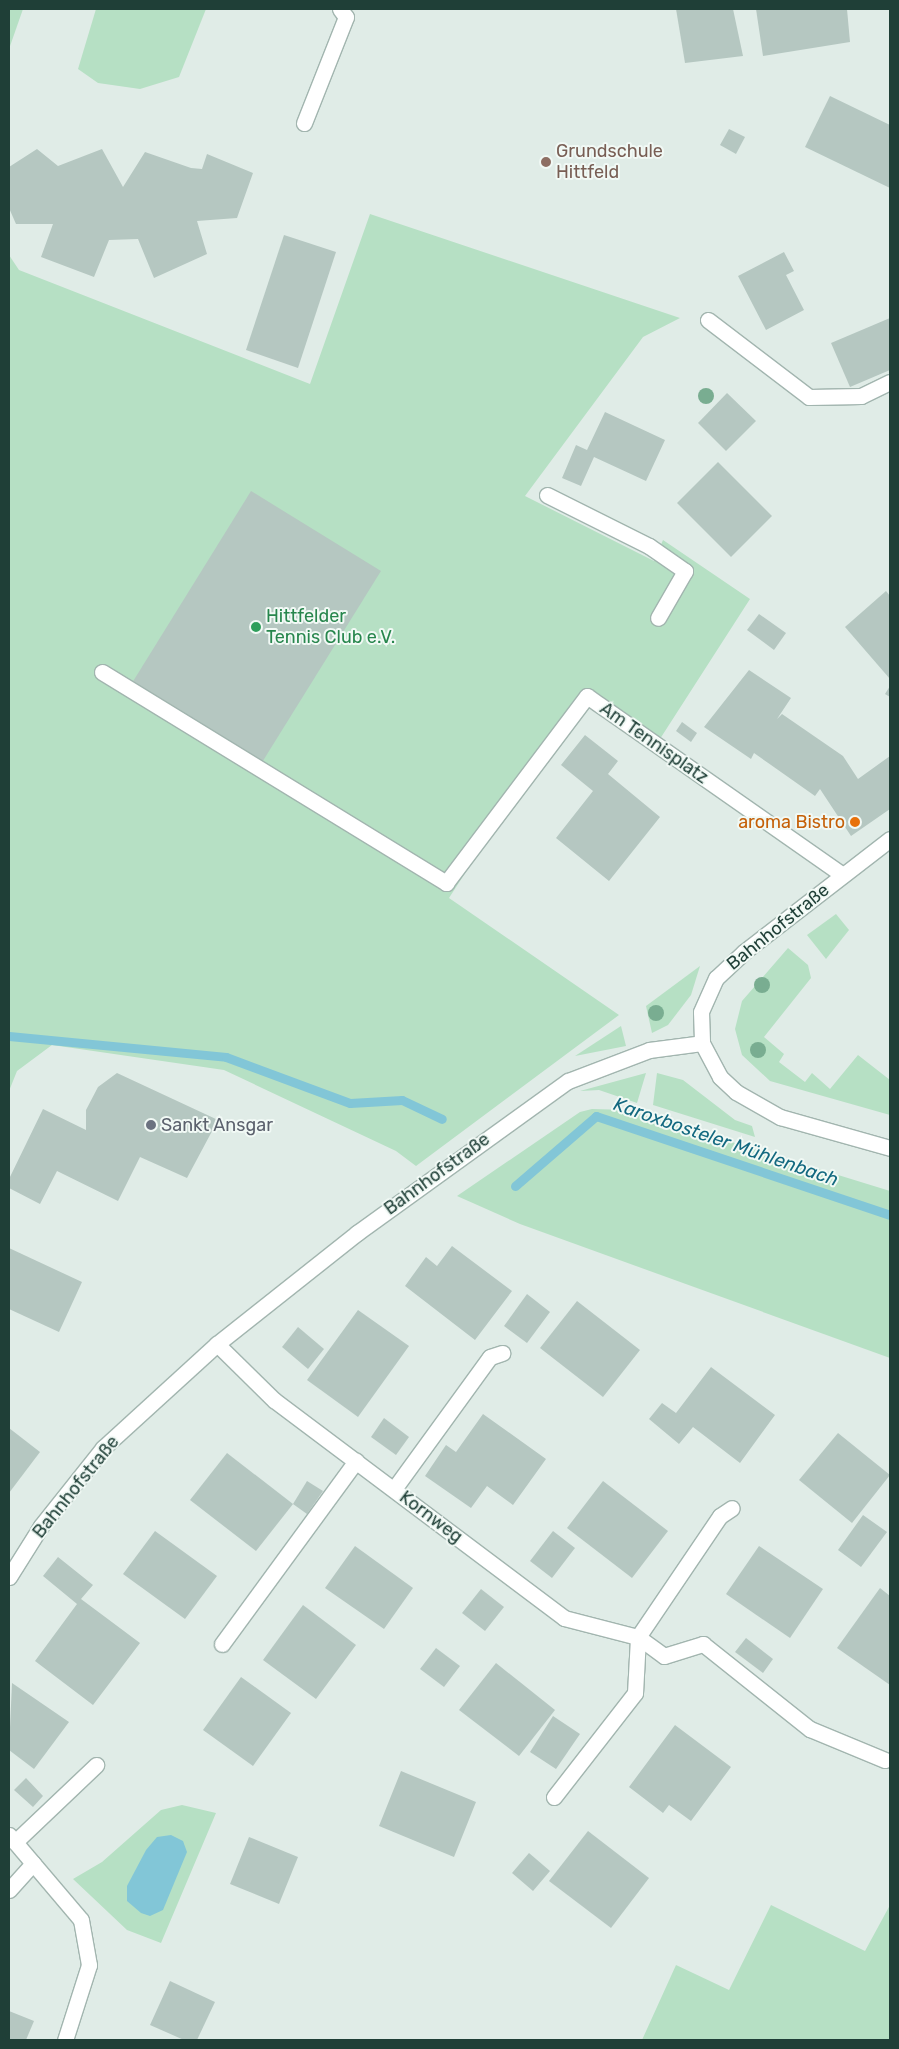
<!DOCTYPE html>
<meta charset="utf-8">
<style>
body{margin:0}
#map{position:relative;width:899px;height:2049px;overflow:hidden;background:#e0ece7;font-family:Rubik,sans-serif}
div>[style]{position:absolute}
.green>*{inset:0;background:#b6e0c4}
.water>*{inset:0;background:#82c6d7}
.stream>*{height:9px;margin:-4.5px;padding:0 4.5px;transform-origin:4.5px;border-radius:4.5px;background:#82c6d7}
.building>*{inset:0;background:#b5c7c1}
.roads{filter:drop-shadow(1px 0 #a2b5af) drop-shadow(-1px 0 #a2b5af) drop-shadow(0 1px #a2b5af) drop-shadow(0 -1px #a2b5af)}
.minor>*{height:15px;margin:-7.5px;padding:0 7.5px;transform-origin:7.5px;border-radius:7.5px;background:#fff}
.trees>*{width:16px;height:16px;margin:-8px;border-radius:50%;background:#79ad91}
.dots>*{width:14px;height:14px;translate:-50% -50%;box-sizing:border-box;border:2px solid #f1f9f5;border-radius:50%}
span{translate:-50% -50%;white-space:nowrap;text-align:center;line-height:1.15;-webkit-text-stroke:4px #f1f9f5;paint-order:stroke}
.education-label{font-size:18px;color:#785e54}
.left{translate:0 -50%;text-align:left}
.leisure-label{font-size:18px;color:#27864d}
.street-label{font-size:18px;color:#1f3f37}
.food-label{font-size:18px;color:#c56008}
.right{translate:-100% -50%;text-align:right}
.worship-label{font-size:18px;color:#5b616d}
.water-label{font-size:19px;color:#136980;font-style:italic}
.frame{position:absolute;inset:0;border:10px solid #1f3f37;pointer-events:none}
</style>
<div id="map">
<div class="green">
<i style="clip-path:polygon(9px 9px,23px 9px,9px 49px)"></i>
<i style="clip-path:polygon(96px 9px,206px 9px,179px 77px,140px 89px,98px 83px,78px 69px)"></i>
<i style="clip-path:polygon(370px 214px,680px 318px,643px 337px,525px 496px,654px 561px,663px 540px,750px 599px,658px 742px,590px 697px,502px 816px,449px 898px,619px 1015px,416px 1166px,396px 1151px,224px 1070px,52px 1045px,17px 1071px,9px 1091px,9px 255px,19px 270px,310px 384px)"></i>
<i style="clip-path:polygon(836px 914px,849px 930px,826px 959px,807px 935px)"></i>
<i style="clip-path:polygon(788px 948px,808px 965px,811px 978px,764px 1037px,784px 1054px,779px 1062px,805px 1082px,812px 1073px,830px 1089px,858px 1055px,890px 1080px,890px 1115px,770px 1081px,742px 1055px,735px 1029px,742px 1001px)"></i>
<i style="clip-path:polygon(700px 966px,691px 995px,668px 1025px,652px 1033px,646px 1006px)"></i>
<i style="clip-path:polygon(621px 1026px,626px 1046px,575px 1056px)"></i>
<i style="clip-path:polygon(646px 1073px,637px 1103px,599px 1090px,580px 1091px)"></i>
<i style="clip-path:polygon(657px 1073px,683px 1080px,735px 1120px,752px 1126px,755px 1137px,653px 1105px)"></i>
<i style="clip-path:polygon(592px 1109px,628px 1110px,890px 1191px,890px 1358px,520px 1224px,457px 1196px,580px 1112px)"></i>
<i style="clip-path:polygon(182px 1805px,216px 1813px,161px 1943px,127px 1930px,73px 1879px,102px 1862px,161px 1810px)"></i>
<i style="clip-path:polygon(771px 1905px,865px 1951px,890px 1905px,890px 2040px,642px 2040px,676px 1965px,729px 1990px)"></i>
</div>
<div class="water">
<i style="clip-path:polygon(171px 1835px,183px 1841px,187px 1852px,163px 1910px,150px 1916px,141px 1913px,127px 1901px,127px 1886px,146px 1850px,157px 1837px)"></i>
</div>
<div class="stream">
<i style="left:9px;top:1036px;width:218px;rotate:5.5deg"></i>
<i style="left:226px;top:1057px;width:132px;rotate:20.4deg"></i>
<i style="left:350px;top:1103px;width:52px;rotate:-3.3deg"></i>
<i style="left:402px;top:1100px;width:44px;rotate:25.4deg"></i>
<i style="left:515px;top:1186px;width:107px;rotate:-40.8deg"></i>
<i style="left:596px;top:1116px;width:310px;rotate:18.6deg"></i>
</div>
<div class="building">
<i style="clip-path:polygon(676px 9px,733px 9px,743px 56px,685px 63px)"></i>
<i style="clip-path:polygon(756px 9px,847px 9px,850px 42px,763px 56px)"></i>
<i style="clip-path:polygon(830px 96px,890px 125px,890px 188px,805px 147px)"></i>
<i style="clip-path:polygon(729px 129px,745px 137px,736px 154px,720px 145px)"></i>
<i style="clip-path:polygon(37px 149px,58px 166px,102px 149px,123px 187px,145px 152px,191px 168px,202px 169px,207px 154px,253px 173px,237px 218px,197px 221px,207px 254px,154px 278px,138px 239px,109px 240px,94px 277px,41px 257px,53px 224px,16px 224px,9px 208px,9px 167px)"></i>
<i style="clip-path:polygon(284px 235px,336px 252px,298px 368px,246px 350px)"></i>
<i style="clip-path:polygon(784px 252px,794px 271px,786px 275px,804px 310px,766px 330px,738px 276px)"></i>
<i style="clip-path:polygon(890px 318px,890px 370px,850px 387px,831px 343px)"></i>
<i style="clip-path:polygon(727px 393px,756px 421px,726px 451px,698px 423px)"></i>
<i style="clip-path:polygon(605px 412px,665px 440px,646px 481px,594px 457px,581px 486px,562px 478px,576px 445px,587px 450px)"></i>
<i style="clip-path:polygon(718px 462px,772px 516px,731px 557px,677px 503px)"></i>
<i style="clip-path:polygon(251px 491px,381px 571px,261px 764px,132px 683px)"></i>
<i style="clip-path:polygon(886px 591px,890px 596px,890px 679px,845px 627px)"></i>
<i style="clip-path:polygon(759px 614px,786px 633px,774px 650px,747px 630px)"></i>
<i style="clip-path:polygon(749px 670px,791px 698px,777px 719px,782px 714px,843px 756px,858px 779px,890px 756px,890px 809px,851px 836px,820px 789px,815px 796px,754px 753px,751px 759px,704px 727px)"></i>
<i style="clip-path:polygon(890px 686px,890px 697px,885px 694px)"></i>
<i style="clip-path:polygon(682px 722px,697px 733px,691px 742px,676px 731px)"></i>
<i style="clip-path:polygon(585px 735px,618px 761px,608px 774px,660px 817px,609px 881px,556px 838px,593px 791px,561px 765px)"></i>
<i style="clip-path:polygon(117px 1073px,218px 1120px,187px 1178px,140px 1157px,118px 1201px,57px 1171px,40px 1204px,9px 1188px,9px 1179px,43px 1109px,86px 1130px,86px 1110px,98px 1087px)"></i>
<i style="clip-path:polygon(452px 1246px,512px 1291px,475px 1340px,405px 1286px,426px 1257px,437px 1266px)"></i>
<i style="clip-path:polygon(9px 1248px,82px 1282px,59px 1332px,9px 1309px)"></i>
<i style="clip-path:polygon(527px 1294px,550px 1312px,527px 1343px,504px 1326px)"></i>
<i style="clip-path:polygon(577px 1301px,640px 1350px,603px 1397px,540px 1348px)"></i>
<i style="clip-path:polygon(358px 1310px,409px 1346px,358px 1417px,307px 1380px)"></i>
<i style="clip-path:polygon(298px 1327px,324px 1349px,308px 1369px,282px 1347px)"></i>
<i style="clip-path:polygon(711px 1367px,775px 1415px,740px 1463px,693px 1427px,679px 1444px,649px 1419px,662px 1403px,676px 1413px)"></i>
<i style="clip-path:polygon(483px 1414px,546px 1459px,513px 1505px,487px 1486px,471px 1508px,425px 1476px,446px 1445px,456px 1452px)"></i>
<i style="clip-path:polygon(384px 1418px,409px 1437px,396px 1455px,371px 1437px)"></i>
<i style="clip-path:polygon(9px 1428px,40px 1452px,9px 1493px)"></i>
<i style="clip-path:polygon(838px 1433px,890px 1475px,852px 1523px,799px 1480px)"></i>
<i style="clip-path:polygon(227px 1453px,293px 1504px,256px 1551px,190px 1500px)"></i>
<i style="clip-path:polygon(307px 1481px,323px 1491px,307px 1514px,293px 1504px)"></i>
<i style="clip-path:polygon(603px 1481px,668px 1531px,632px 1578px,567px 1528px)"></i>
<i style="clip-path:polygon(863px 1515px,887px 1532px,861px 1567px,838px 1550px)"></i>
<i style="clip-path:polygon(155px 1531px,217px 1576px,185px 1619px,123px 1574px)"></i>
<i style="clip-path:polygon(553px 1531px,575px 1548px,552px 1578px,530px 1561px)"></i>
<i style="clip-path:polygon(355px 1546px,413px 1588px,384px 1629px,325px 1588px)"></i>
<i style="clip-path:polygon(759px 1546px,823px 1589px,790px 1638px,726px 1594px)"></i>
<i style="clip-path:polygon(58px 1557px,93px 1585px,81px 1599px,140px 1643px,93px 1705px,35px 1661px,77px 1604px,43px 1576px)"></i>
<i style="clip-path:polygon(880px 1588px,890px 1596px,890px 1685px,837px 1648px)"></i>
<i style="clip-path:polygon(481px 1589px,504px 1607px,485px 1631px,462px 1613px)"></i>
<i style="clip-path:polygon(303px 1605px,356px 1645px,316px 1699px,263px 1660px)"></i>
<i style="clip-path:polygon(746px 1638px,773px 1659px,763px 1673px,735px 1652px)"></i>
<i style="clip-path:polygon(436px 1648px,460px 1666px,444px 1687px,420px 1669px)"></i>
<i style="clip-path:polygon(496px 1663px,555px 1710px,519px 1756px,459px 1710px)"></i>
<i style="clip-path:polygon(241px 1677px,291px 1713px,253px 1766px,203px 1730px)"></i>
<i style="clip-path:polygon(12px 1683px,69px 1722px,34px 1769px,9px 1750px)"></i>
<i style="clip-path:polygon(553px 1716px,580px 1734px,556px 1769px,530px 1752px)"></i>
<i style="clip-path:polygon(675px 1725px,731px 1767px,691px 1821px,669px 1805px,663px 1813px,629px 1787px)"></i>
<i style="clip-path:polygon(401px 1771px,476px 1802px,454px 1857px,379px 1826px)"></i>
<i style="clip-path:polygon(26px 1778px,43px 1796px,33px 1807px,14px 1790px)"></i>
<i style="clip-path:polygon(588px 1831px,649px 1878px,611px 1928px,549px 1881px)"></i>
<i style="clip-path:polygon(249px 1837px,298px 1857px,279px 1904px,230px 1884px)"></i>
<i style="clip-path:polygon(529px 1853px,550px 1871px,533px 1891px,512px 1873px)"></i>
<i style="clip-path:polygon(170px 1981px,215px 2002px,197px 2040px,184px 2040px,150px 2025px)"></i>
<i style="clip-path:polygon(9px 2011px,34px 2021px,26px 2040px,9px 2040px)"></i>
</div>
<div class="roads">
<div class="minor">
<i style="left:304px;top:123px;width:114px;rotate:-68.4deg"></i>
<i style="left:346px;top:17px;width:10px;rotate:-127deg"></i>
<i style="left:708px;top:320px;width:127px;rotate:37.3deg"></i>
<i style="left:809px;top:397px;width:52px;rotate:-1.1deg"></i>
<i style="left:861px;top:396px;width:32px;rotate:-26deg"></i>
<i style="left:547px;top:495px;width:114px;rotate:26.6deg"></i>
<i style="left:649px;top:546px;width:44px;rotate:34.8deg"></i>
<i style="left:685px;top:571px;width:54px;rotate:119.9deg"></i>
<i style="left:102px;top:672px;width:404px;rotate:31.5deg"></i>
<i style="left:446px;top:883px;width:234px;rotate:-53deg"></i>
<i style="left:587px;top:696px;width:312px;rotate:35deg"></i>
<i style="left:890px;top:839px;width:185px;rotate:142.3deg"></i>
<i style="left:744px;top:952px;width:38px;rotate:137deg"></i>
<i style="left:716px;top:978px;width:37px;rotate:114deg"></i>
<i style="left:701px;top:1012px;width:31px;rotate:88deg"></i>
<i style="left:702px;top:1043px;width:38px;rotate:62deg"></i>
<i style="left:720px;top:1077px;width:22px;rotate:43deg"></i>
<i style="left:736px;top:1092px;width:51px;rotate:29.6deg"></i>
<i style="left:780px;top:1117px;width:114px;rotate:15.7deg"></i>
<i style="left:217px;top:1344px;width:80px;rotate:44.5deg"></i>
<i style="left:274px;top:1400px;width:363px;rotate:36.9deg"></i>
<i style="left:564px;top:1618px;width:76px;rotate:14.4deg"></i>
<i style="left:638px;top:1637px;width:32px;rotate:36deg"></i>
<i style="left:664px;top:1656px;width:41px;rotate:-17.1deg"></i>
<i style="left:703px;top:1644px;width:137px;rotate:38.5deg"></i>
<i style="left:810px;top:1729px;width:81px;rotate:22.5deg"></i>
<i style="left:394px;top:1489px;width:163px;rotate:-54deg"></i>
<i style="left:490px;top:1357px;width:13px;rotate:-18deg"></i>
<i style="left:9px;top:1577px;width:60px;rotate:-57.9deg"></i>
<i style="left:41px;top:1526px;width:100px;rotate:-51.5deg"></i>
<i style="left:103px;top:1448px;width:154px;rotate:-42.4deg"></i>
<i style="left:217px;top:1344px;width:179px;rotate:-38.4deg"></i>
<i style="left:357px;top:1233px;width:260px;rotate:-35.8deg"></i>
<i style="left:568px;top:1081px;width:87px;rotate:-20.9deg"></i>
<i style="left:649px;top:1050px;width:53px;rotate:-7.5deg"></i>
<i style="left:222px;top:1644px;width:227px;rotate:-53.8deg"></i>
<i style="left:554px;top:1797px;width:132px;rotate:-52.1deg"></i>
<i style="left:635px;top:1693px;width:56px;rotate:-86.9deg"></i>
<i style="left:638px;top:1637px;width:146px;rotate:-55.9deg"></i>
<i style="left:720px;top:1516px;width:14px;rotate:-34deg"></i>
<i style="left:9px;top:1835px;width:111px;rotate:49.7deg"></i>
<i style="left:81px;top:1920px;width:46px;rotate:79.9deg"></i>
<i style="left:89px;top:1965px;width:79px;rotate:107.7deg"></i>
<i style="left:15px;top:1842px;width:112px;rotate:-43.5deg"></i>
<i style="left:9px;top:1890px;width:36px;rotate:-48deg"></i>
</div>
</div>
<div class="trees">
<i style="left:706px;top:396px"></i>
<i style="left:762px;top:985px"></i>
<i style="left:656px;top:1013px"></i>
<i style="left:758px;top:1050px"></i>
</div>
<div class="dots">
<i style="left:546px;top:162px;background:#8d6e63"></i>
<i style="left:256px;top:627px;background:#2e9e5b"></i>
<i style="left:855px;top:822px;background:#e8710a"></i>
<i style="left:151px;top:1125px;background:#6b7280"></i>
</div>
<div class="education-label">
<span class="left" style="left:556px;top:162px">Grundschule<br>Hittfeld</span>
</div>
<div class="leisure-label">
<span class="left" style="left:266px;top:627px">Hittfelder<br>Tennis Club e.V.</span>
</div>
<div class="street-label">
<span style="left:654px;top:743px;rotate:35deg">Am Tennisplatz</span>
<span style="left:778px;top:927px;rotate:-39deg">Bahnhofstraße</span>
<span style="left:437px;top:1174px;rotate:-36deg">Bahnhofstraße</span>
<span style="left:76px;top:1487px;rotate:-51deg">Bahnhofstraße</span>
<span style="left:431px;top:1517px;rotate:37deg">Kornweg</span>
</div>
<div class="food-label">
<span class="right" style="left:845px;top:822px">aroma Bistro</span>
</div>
<div class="worship-label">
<span class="left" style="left:161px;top:1125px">Sankt Ansgar</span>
</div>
<div class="water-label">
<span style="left:726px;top:1142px;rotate:19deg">Karoxbosteler Mühlenbach</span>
</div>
<div class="frame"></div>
</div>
